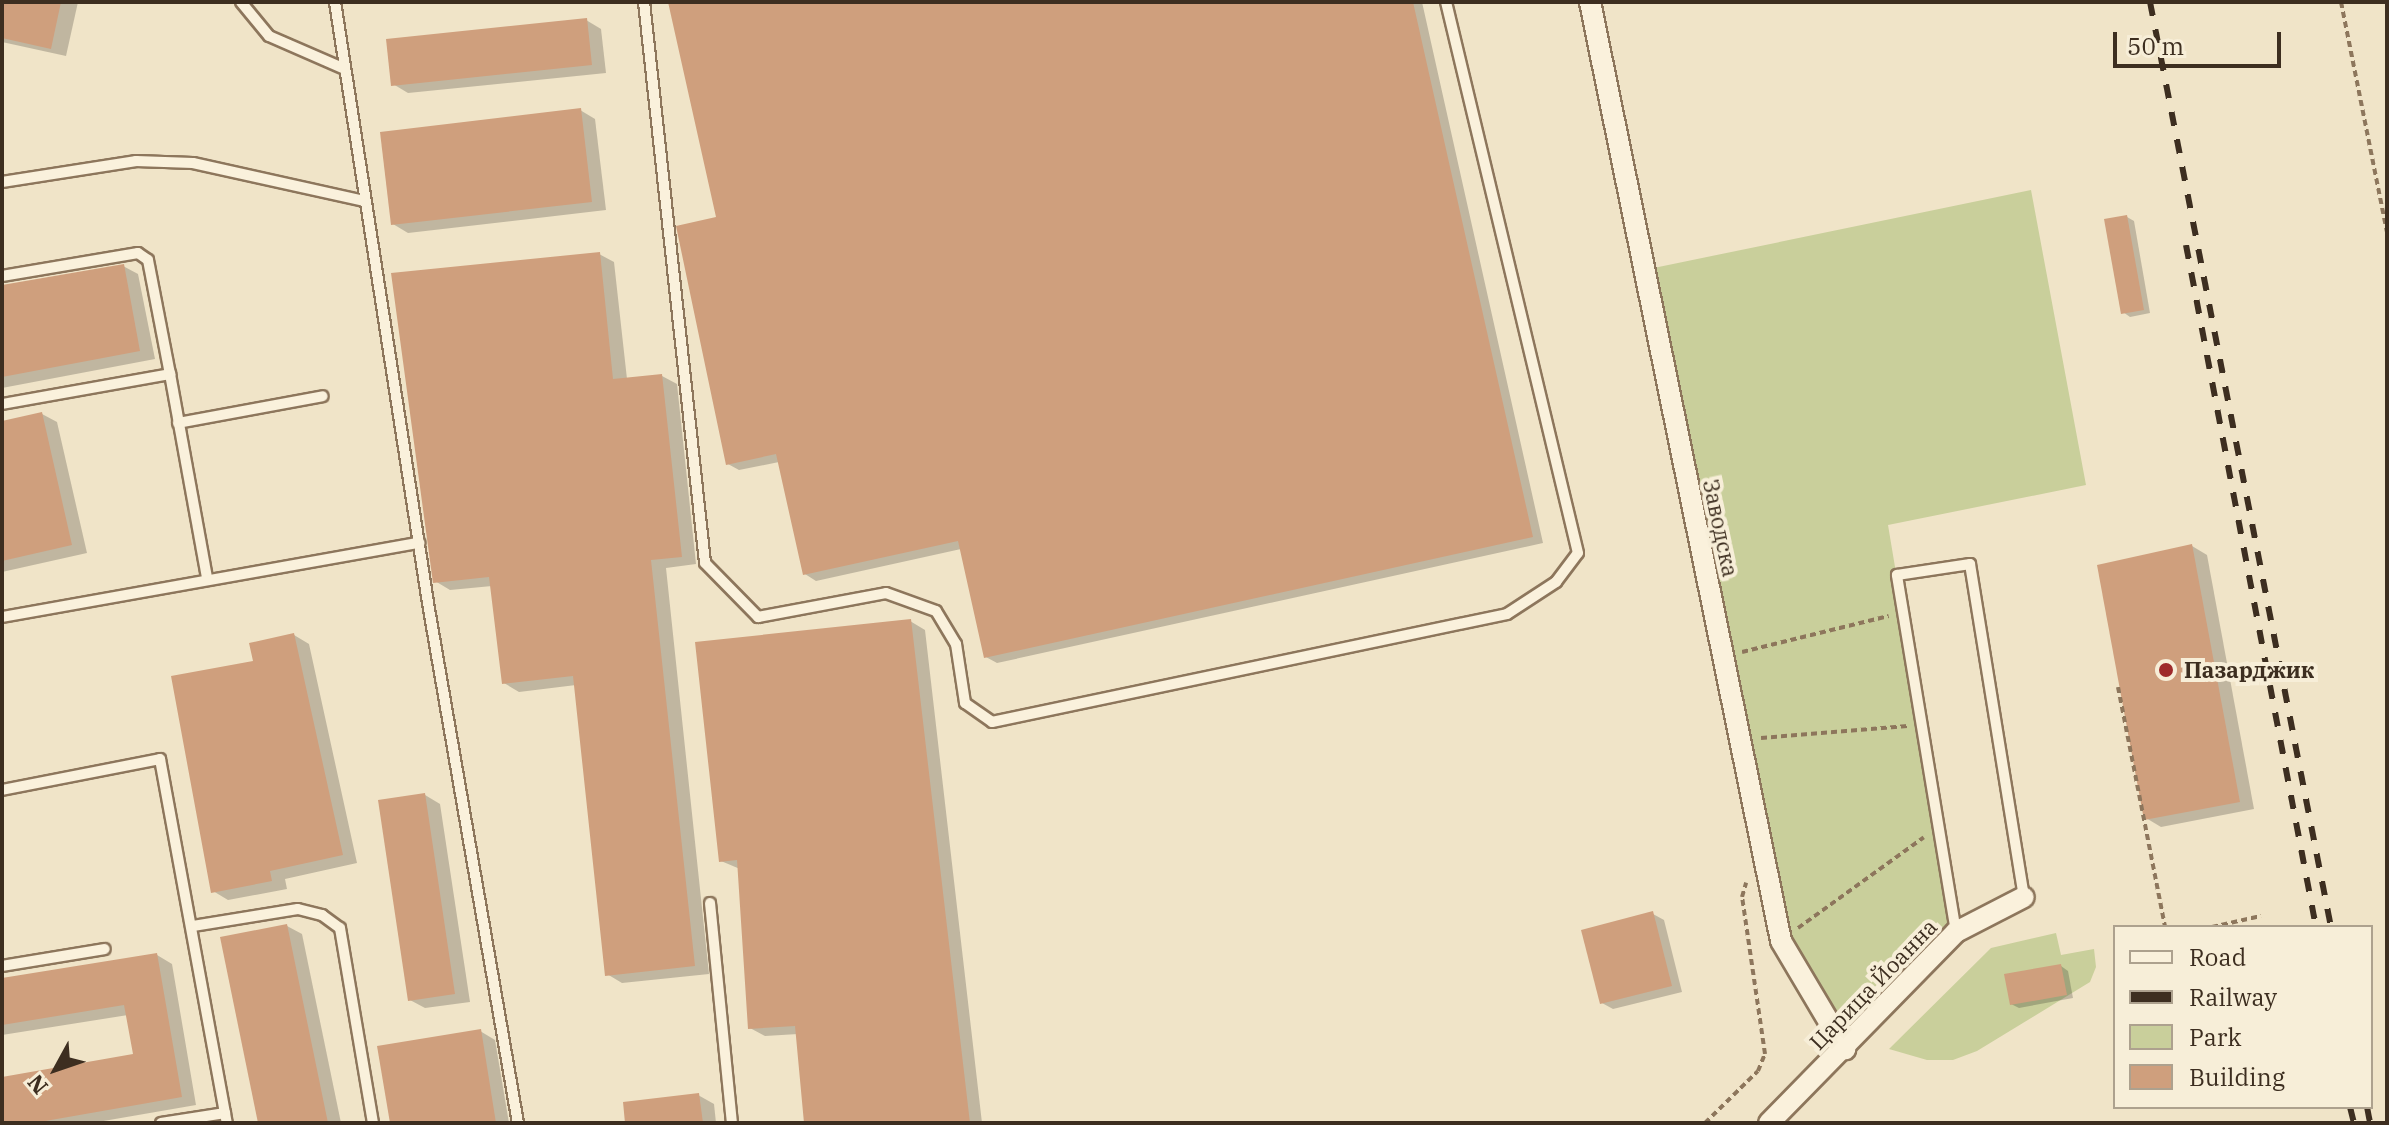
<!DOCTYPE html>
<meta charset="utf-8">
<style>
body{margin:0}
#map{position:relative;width:2389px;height:1125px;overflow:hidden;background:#f0e4c8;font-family:"IBM Plex Serif",serif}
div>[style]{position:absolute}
.green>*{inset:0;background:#c9cf9b}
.shadow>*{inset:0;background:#0003}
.building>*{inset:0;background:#cf9f7d}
.path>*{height:4px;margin-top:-2px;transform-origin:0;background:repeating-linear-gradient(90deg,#8d765c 0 6px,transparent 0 10px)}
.roads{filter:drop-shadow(2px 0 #8d765c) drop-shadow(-2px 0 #8d765c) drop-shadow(0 2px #8d765c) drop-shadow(0 -2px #8d765c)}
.lane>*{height:10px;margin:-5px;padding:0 5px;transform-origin:5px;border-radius:5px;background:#faf1dc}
.street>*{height:20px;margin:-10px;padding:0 10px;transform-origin:10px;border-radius:10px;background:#faf1dc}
.rail>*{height:6px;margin-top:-3px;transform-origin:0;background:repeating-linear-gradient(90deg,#3d2e20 0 14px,transparent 0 28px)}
.dots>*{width:22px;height:22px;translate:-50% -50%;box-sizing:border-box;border:4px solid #f7eed8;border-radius:50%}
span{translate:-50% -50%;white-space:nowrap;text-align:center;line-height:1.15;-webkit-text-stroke:8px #f7eed8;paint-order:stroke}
.street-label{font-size:22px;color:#3d2e20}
.poi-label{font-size:22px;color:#3d2e20;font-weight:700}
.left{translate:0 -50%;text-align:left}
.frame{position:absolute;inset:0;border:4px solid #3d2e20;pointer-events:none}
.legend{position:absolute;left:2113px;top:925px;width:260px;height:184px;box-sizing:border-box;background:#f7eed8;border:2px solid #ada18e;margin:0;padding:10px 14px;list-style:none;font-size:24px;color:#3d2e20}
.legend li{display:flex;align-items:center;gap:16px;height:40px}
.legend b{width:40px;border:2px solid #ada18e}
.north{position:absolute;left:16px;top:1029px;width:80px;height:80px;-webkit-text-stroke:6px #f7eed8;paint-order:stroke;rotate:230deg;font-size:22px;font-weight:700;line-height:32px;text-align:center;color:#3d2e20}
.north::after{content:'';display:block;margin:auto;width:28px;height:36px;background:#3d2e20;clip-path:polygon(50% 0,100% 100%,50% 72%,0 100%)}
.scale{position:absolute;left:2113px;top:32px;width:168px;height:36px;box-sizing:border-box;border:4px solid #3d2e20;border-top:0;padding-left:10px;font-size:24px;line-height:28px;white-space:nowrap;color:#3d2e20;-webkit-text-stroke:6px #f7eed8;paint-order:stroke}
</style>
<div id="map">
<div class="green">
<i style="clip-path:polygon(2031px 190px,2086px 485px,1888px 525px,1956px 932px,1845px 1049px,1781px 941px,1644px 270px)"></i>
<i style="clip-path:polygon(2056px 933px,2061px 955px,2094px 949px,2096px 967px,2090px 982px,1977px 1051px,1953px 1060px,1927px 1060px,1889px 1049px,1991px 948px)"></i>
</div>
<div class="shadow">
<i style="clip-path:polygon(2px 2px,78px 2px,66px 56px,2px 42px)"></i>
<i style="clip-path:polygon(670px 2px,1422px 2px,1543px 543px,997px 663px,986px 657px,961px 549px,816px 581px,805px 574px,779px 462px,739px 470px,728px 464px,719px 218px)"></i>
<i style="clip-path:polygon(586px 20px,601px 29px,606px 73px,408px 93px,393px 84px)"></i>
<i style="clip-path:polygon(580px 110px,595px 119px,606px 210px,408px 233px,393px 224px)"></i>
<i style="clip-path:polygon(2127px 217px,2134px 221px,2150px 313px,2130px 317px,2123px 312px)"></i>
<i style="clip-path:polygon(599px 254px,614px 262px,627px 379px,662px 376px,677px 384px,696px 564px,666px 568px,709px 974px,622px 983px,607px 974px,576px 685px,519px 692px,504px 683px,492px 586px,450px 590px,435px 581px)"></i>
<i style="clip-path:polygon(123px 266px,138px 274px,155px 359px,2px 388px,2px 288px)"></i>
<i style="clip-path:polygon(42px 414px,57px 422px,87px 553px,2px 572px,2px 423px)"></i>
<i style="clip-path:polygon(2192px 546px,2207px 555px,2254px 809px,2161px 827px,2146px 818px)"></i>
<i style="clip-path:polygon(910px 621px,925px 630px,982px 1123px,807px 1123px,798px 1034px,765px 1036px,750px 1028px,740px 869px,721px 861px)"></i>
<i style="clip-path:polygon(294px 635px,309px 644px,357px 863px,285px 879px,287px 889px,228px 900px,213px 891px,255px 662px)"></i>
<i style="clip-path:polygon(425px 795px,440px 804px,470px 1002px,425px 1008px,410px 1000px)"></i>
<i style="clip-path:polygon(1653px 914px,1664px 920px,1682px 992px,1613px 1009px,1602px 1003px)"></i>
<i style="clip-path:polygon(287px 926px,302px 934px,341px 1123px,260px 1123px)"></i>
<i style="clip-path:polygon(157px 955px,172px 964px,196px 1105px,92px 1123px,3px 1123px,2px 1079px,135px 1056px,128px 1015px,2px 1035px,2px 979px)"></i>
<i style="clip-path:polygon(2061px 966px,2068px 971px,2073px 998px,2019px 1008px,2011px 1004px)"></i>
<i style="clip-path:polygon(480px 1031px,495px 1040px,509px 1123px,392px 1123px)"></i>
<i style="clip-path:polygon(698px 1095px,714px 1104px,716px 1123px,627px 1123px)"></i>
</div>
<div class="building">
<i style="clip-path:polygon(2px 2px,61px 2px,51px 49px,2px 38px)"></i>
<i style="clip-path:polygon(668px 2px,1413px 2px,1533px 537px,984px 658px,958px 541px,803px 575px,776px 454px,726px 465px,676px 226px,716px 217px)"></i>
<i style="clip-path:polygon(587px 18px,592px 65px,391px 86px,386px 39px)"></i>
<i style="clip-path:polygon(581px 108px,592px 202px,391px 225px,380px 132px)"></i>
<i style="clip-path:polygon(2127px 215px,2144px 310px,2121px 314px,2104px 219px)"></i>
<i style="clip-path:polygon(600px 252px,613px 379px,662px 374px,682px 557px,651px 560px,695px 966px,605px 976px,573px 676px,502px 684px,489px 577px,433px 583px,391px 273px)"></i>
<i style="clip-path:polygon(124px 264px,140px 351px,2px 377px,2px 285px)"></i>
<i style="clip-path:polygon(42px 412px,72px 545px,2px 561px,2px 421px)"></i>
<i style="clip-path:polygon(2192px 544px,2240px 802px,2144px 820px,2097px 565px)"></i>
<i style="clip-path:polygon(911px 619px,970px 1123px,804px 1123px,795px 1026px,748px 1029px,737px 860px,719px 862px,695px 642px)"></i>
<i style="clip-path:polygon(294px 633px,343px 855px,270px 871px,272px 881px,211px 893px,171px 676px,253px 661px,249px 643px)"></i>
<i style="clip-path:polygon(425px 793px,455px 994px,408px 1001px,378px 800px)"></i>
<i style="clip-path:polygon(1653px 911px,1672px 986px,1600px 1004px,1581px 930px)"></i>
<i style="clip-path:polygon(287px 924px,328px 1123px,258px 1123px,220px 937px)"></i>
<i style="clip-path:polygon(157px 953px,182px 1097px,34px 1123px,2px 1123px,2px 1077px,133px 1054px,124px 1005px,2px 1025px,2px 978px)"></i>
<i style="clip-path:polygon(2061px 964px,2067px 995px,2010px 1005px,2004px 974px)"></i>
<i style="clip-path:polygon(481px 1029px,496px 1123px,390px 1123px,377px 1046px)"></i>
<i style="clip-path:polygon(699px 1093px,703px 1123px,625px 1123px,623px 1102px)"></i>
</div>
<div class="path">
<i style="left:2341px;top:2px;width:236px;rotate:78.7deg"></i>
<i style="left:1742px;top:652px;width:151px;rotate:-13.8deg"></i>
<i style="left:2118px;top:687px;width:245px;rotate:78.9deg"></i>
<i style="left:1761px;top:738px;width:147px;rotate:-4.7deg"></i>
<i style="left:2212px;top:927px;width:50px;rotate:-12.7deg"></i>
<i style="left:1798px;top:928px;width:155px;rotate:-35.8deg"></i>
<i style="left:1705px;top:1123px;width:74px;rotate:-44.5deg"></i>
<i style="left:1758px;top:1071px;width:18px;rotate:-68deg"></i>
<i style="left:1765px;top:1054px;width:159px;rotate:-98.3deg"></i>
<i style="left:1742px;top:897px;width:15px;rotate:-74deg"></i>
</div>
<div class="roads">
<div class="lane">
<i style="left:241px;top:2px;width:44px;rotate:50.5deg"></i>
<i style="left:269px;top:36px;width:83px;rotate:23.5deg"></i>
<i style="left:335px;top:2px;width:614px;rotate:81.2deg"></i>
<i style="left:429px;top:609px;width:522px;rotate:80.18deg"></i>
<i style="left:644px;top:2px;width:564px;rotate:83.79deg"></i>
<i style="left:705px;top:563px;width:76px;rotate:45.5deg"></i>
<i style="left:758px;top:617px;width:130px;rotate:-10.6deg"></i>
<i style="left:886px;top:593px;width:53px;rotate:19.8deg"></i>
<i style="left:936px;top:611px;width:39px;rotate:59deg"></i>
<i style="left:956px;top:644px;width:60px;rotate:81.3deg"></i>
<i style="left:965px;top:703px;width:33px;rotate:35deg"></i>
<i style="left:992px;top:722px;width:526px;rotate:-11.84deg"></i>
<i style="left:1507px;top:614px;width:59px;rotate:-33.1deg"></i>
<i style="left:1556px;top:582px;width:36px;rotate:-53deg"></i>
<i style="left:1578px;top:553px;width:567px;rotate:-103.47deg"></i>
<i style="left:2px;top:182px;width:136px;rotate:-8.9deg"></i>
<i style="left:136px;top:161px;width:57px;rotate:2deg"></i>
<i style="left:193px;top:163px;width:175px;rotate:12.5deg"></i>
<i style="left:2px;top:276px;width:138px;rotate:-9.6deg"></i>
<i style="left:138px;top:253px;width:12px;rotate:35deg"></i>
<i style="left:148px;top:260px;width:116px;rotate:79.1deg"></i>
<i style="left:2px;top:404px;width:171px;rotate:-10.1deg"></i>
<i style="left:170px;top:374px;width:207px;rotate:79.7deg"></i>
<i style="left:178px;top:423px;width:147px;rotate:-10.5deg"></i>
<i style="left:2px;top:617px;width:424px;rotate:-10.1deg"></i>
<i style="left:2px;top:790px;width:161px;rotate:-11.1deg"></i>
<i style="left:160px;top:759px;width:370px;rotate:79.6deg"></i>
<i style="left:710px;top:903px;width:221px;rotate:84.3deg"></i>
<i style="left:193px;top:926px;width:106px;rotate:-9.2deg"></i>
<i style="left:298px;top:909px;width:25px;rotate:14deg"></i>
<i style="left:322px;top:915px;width:22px;rotate:36deg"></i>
<i style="left:340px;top:928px;width:198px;rotate:80.4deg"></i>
<i style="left:1956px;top:932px;width:362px;rotate:-99.4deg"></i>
<i style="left:1897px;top:575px;width:74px;rotate:-8.6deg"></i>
<i style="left:1970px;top:564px;width:337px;rotate:80.8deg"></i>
<i style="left:2px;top:966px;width:104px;rotate:-9.4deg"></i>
<i style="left:161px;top:1123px;width:65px;rotate:-8.9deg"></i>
</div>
<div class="street">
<i style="left:1590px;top:2px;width:958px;rotate:78.5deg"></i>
<i style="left:1781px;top:941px;width:126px;rotate:59.3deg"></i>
<i style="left:1769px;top:1123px;width:267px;rotate:-45.6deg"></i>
<i style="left:1956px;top:932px;width:76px;rotate:-27.2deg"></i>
</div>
</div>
<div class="rail">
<i style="left:2150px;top:2px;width:943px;rotate:78.93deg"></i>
<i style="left:2186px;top:245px;width:694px;rotate:79.21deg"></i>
<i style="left:2350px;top:1107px;width:16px;rotate:76deg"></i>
<i style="left:2367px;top:1107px;width:16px;rotate:79deg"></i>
</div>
<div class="dots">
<i style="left:2166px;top:670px;background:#9e2a2b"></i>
</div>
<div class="street-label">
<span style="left:1721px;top:528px;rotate:78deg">Заводска</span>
<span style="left:1873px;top:984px;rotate:-46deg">Царица Йоанна</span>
</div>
<div class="poi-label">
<span class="left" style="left:2184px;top:670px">Пазарджик</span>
</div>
<div class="frame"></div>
<ul class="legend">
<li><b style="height:10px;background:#faf1dc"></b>Road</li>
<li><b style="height:10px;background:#3d2e20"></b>Railway</li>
<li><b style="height:22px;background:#c9cf9b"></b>Park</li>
<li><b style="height:22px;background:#cf9f7d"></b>Building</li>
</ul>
<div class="north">N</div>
<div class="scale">50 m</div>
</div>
